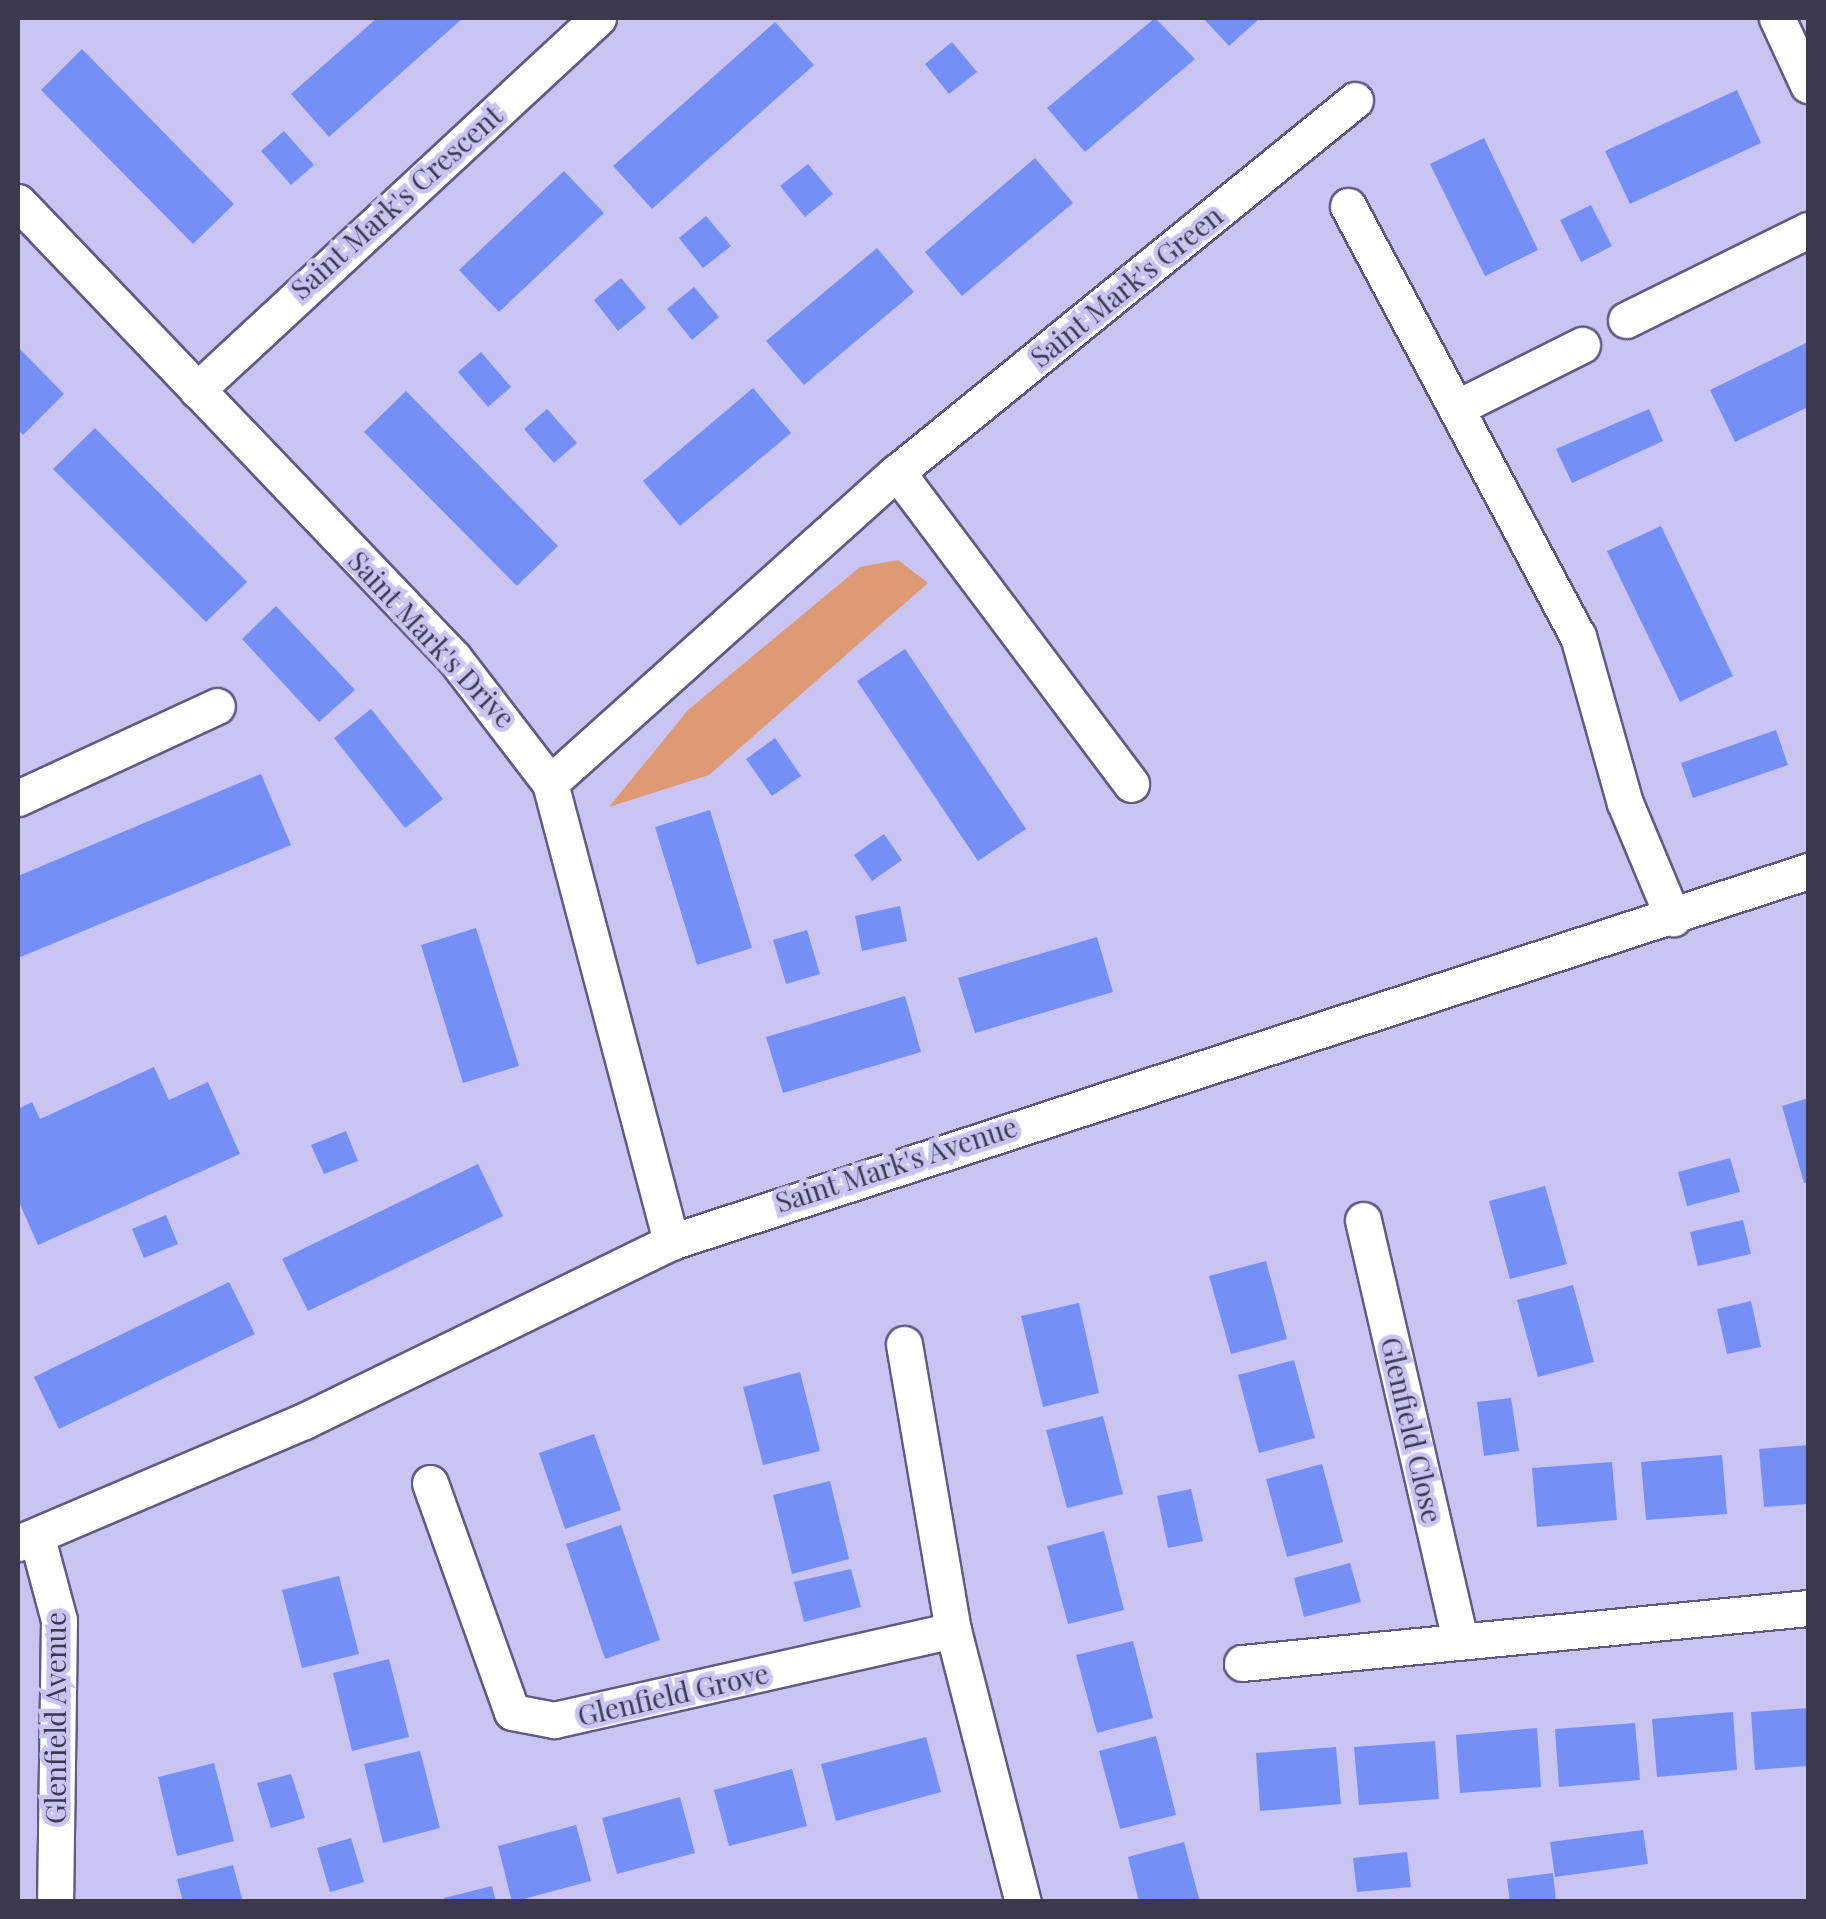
<!DOCTYPE html>
<style>
body{margin:0}
#map{position:relative;width:1826px;height:1919px;overflow:hidden;background:#cac4f3;font-family:"Playfair Display",serif}
div>[style]{position:absolute}
.green>*{inset:0;background:#de9a74}
.building>*{inset:0;background:#7490f6}
.roads{filter:drop-shadow(2px 0 #615b84) drop-shadow(-2px 0 #615b84) drop-shadow(0 2px #615b84) drop-shadow(0 -2px #615b84)}
.minor>*{height:35px;margin:-17.5px;padding:0 17.5px;transform-origin:17.5px;border-radius:17.5px;background:#fff}
span{translate:-50% -50%;white-space:nowrap;text-align:center;line-height:1.15;-webkit-text-stroke:9px #cac4f3;paint-order:stroke}
.street-label{font-size:28px;color:#3b394b}
.frame{position:absolute;inset:0;border:20px solid #3b394b;pointer-events:none}
</style>
<div id="map">
<div class="green">
<i style="clip-path:polygon(898px 560px,928px 583px,709px 775px,609px 807px,688px 710px,860px 567px)"></i>
</div>
<div class="building">
<i style="clip-path:polygon(377px 18px,463px 18px,329px 137px,291px 94px)"></i>
<i style="clip-path:polygon(1155px 18px,1195px 59px,1085px 152px,1047px 108px)"></i>
<i style="clip-path:polygon(1203px 18px,1260px 18px,1229px 46px)"></i>
<i style="clip-path:polygon(775px 22px,814px 65px,652px 209px,613px 166px)"></i>
<i style="clip-path:polygon(952px 42px,977px 72px,949px 94px,925px 64px)"></i>
<i style="clip-path:polygon(82px 49px,234px 204px,193px 244px,41px 90px)"></i>
<i style="clip-path:polygon(1737px 90px,1761px 143px,1630px 204px,1605px 151px)"></i>
<i style="clip-path:polygon(284px 131px,314px 165px,291px 185px,261px 151px)"></i>
<i style="clip-path:polygon(1484px 138px,1538px 250px,1485px 276px,1430px 164px)"></i>
<i style="clip-path:polygon(1035px 158px,1073px 203px,962px 296px,925px 252px)"></i>
<i style="clip-path:polygon(808px 164px,833px 194px,805px 217px,780px 186px)"></i>
<i style="clip-path:polygon(564px 171px,604px 213px,499px 312px,459px 270px)"></i>
<i style="clip-path:polygon(1591px 205px,1612px 246px,1581px 262px,1560px 220px)"></i>
<i style="clip-path:polygon(706px 216px,731px 246px,703px 268px,679px 238px)"></i>
<i style="clip-path:polygon(877px 248px,914px 292px,804px 385px,766px 341px)"></i>
<i style="clip-path:polygon(621px 278px,646px 308px,618px 331px,594px 300px)"></i>
<i style="clip-path:polygon(694px 287px,719px 317px,692px 340px,667px 309px)"></i>
<i style="clip-path:polygon(1808px 342px,1808px 407px,1735px 442px,1710px 390px)"></i>
<i style="clip-path:polygon(18px 347px,64px 394px,23px 435px,18px 429px)"></i>
<i style="clip-path:polygon(481px 352px,511px 387px,488px 407px,458px 372px)"></i>
<i style="clip-path:polygon(753px 388px,791px 433px,680px 526px,643px 481px)"></i>
<i style="clip-path:polygon(406px 391px,558px 546px,517px 586px,364px 432px)"></i>
<i style="clip-path:polygon(547px 409px,577px 443px,554px 463px,524px 429px)"></i>
<i style="clip-path:polygon(1649px 409px,1663px 441px,1572px 483px,1556px 449px)"></i>
<i style="clip-path:polygon(95px 428px,247px 582px,206px 622px,53px 469px)"></i>
<i style="clip-path:polygon(1661px 526px,1733px 676px,1680px 702px,1607px 551px)"></i>
<i style="clip-path:polygon(276px 606px,355px 690px,319px 722px,242px 639px)"></i>
<i style="clip-path:polygon(905px 649px,1026px 829px,978px 861px,857px 681px)"></i>
<i style="clip-path:polygon(371px 709px,443px 799px,405px 828px,334px 738px)"></i>
<i style="clip-path:polygon(1776px 730px,1788px 765px,1693px 798px,1681px 763px)"></i>
<i style="clip-path:polygon(775px 738px,801px 776px,772px 796px,746px 759px)"></i>
<i style="clip-path:polygon(261px 774px,291px 845px,18px 958px,18px 876px)"></i>
<i style="clip-path:polygon(710px 810px,752px 948px,697px 965px,655px 827px)"></i>
<i style="clip-path:polygon(884px 834px,902px 860px,872px 881px,854px 855px)"></i>
<i style="clip-path:polygon(900px 906px,907px 941px,862px 951px,855px 916px)"></i>
<i style="clip-path:polygon(476px 928px,519px 1066px,463px 1083px,421px 945px)"></i>
<i style="clip-path:polygon(807px 930px,820px 974px,786px 984px,773px 940px)"></i>
<i style="clip-path:polygon(1097px 937px,1113px 992px,975px 1033px,958px 978px)"></i>
<i style="clip-path:polygon(905px 996px,921px 1052px,783px 1093px,766px 1037px)"></i>
<i style="clip-path:polygon(154px 1067px,169px 1100px,208px 1082px,240px 1154px,38px 1245px,18px 1200px,18px 1109px,32px 1102px,40px 1119px)"></i>
<i style="clip-path:polygon(1808px 1098px,1808px 1182px,1804px 1183px,1782px 1106px)"></i>
<i style="clip-path:polygon(346px 1131px,358px 1161px,324px 1174px,311px 1145px)"></i>
<i style="clip-path:polygon(1730px 1158px,1740px 1192px,1687px 1206px,1678px 1172px)"></i>
<i style="clip-path:polygon(478px 1164px,503px 1216px,308px 1311px,282px 1259px)"></i>
<i style="clip-path:polygon(1545px 1186px,1567px 1264px,1510px 1279px,1489px 1201px)"></i>
<i style="clip-path:polygon(166px 1215px,178px 1244px,144px 1258px,132px 1229px)"></i>
<i style="clip-path:polygon(1743px 1220px,1751px 1254px,1698px 1266px,1690px 1232px)"></i>
<i style="clip-path:polygon(1266px 1261px,1287px 1339px,1231px 1354px,1209px 1276px)"></i>
<i style="clip-path:polygon(229px 1282px,255px 1334px,59px 1429px,34px 1377px)"></i>
<i style="clip-path:polygon(1573px 1285px,1594px 1362px,1538px 1377px,1517px 1300px)"></i>
<i style="clip-path:polygon(1751px 1301px,1761px 1347px,1727px 1354px,1717px 1309px)"></i>
<i style="clip-path:polygon(1079px 1303px,1099px 1393px,1043px 1407px,1021px 1316px)"></i>
<i style="clip-path:polygon(1294px 1360px,1315px 1438px,1259px 1453px,1238px 1375px)"></i>
<i style="clip-path:polygon(800px 1372px,820px 1451px,763px 1465px,743px 1387px)"></i>
<i style="clip-path:polygon(1511px 1398px,1519px 1451px,1484px 1456px,1477px 1402px)"></i>
<i style="clip-path:polygon(1103px 1416px,1123px 1494px,1067px 1508px,1046px 1430px)"></i>
<i style="clip-path:polygon(594px 1434px,621px 1510px,565px 1529px,539px 1453px)"></i>
<i style="clip-path:polygon(1808px 1445px,1808px 1504px,1764px 1507px,1759px 1449px)"></i>
<i style="clip-path:polygon(1722px 1455px,1727px 1514px,1646px 1520px,1641px 1462px)"></i>
<i style="clip-path:polygon(1612px 1462px,1617px 1520px,1537px 1527px,1532px 1468px)"></i>
<i style="clip-path:polygon(1322px 1464px,1343px 1542px,1287px 1557px,1266px 1479px)"></i>
<i style="clip-path:polygon(830px 1481px,849px 1559px,792px 1574px,773px 1495px)"></i>
<i style="clip-path:polygon(1191px 1489px,1203px 1541px,1168px 1548px,1157px 1496px)"></i>
<i style="clip-path:polygon(621px 1525px,660px 1640px,605px 1659px,566px 1544px)"></i>
<i style="clip-path:polygon(1104px 1531px,1124px 1610px,1068px 1624px,1047px 1546px)"></i>
<i style="clip-path:polygon(1350px 1563px,1361px 1602px,1304px 1617px,1294px 1578px)"></i>
<i style="clip-path:polygon(851px 1569px,861px 1607px,804px 1622px,794px 1582px)"></i>
<i style="clip-path:polygon(339px 1576px,359px 1654px,302px 1668px,282px 1590px)"></i>
<i style="clip-path:polygon(1133px 1641px,1153px 1718px,1097px 1733px,1076px 1655px)"></i>
<i style="clip-path:polygon(389px 1659px,409px 1737px,352px 1751px,333px 1673px)"></i>
<i style="clip-path:polygon(1808px 1708px,1808px 1766px,1755px 1770px,1751px 1712px)"></i>
<i style="clip-path:polygon(1733px 1712px,1737px 1770px,1657px 1777px,1652px 1719px)"></i>
<i style="clip-path:polygon(1635px 1723px,1640px 1780px,1559px 1787px,1555px 1729px)"></i>
<i style="clip-path:polygon(1537px 1728px,1541px 1787px,1460px 1793px,1456px 1735px)"></i>
<i style="clip-path:polygon(1156px 1736px,1176px 1815px,1120px 1829px,1099px 1751px)"></i>
<i style="clip-path:polygon(926px 1737px,941px 1792px,836px 1821px,821px 1764px)"></i>
<i style="clip-path:polygon(1435px 1741px,1439px 1799px,1359px 1805px,1354px 1747px)"></i>
<i style="clip-path:polygon(1336px 1747px,1341px 1804px,1260px 1811px,1256px 1753px)"></i>
<i style="clip-path:polygon(420px 1751px,440px 1828px,383px 1843px,364px 1764px)"></i>
<i style="clip-path:polygon(214px 1763px,234px 1841px,177px 1856px,158px 1777px)"></i>
<i style="clip-path:polygon(792px 1769px,807px 1826px,729px 1846px,714px 1790px)"></i>
<i style="clip-path:polygon(291px 1774px,305px 1818px,271px 1828px,257px 1783px)"></i>
<i style="clip-path:polygon(680px 1797px,695px 1853px,617px 1874px,602px 1818px)"></i>
<i style="clip-path:polygon(576px 1825px,591px 1881px,512px 1902px,498px 1846px)"></i>
<i style="clip-path:polygon(1643px 1830px,1648px 1864px,1555px 1877px,1550px 1842px)"></i>
<i style="clip-path:polygon(351px 1838px,364px 1882px,330px 1892px,317px 1848px)"></i>
<i style="clip-path:polygon(1184px 1842px,1200px 1902px,1139px 1902px,1128px 1857px)"></i>
<i style="clip-path:polygon(1407px 1852px,1411px 1887px,1357px 1892px,1353px 1858px)"></i>
<i style="clip-path:polygon(233px 1865px,243px 1902px,183px 1902px,177px 1879px)"></i>
<i style="clip-path:polygon(1553px 1873px,1556px 1902px,1510px 1902px,1507px 1879px)"></i>
<i style="clip-path:polygon(492px 1886px,496px 1902px,445px 1902px,444px 1898px)"></i>
</div>
<div class="roads">
<div class="minor">
<i style="left:1777px;top:18px;width:74px;rotate:65.2deg"></i>
<i style="left:18px;top:202px;width:631px;rotate:46.28deg"></i>
<i style="left:454px;top:658px;width:158px;rotate:52.5deg"></i>
<i style="left:550px;top:783px;width:475px;rotate:75.2deg"></i>
<i style="left:1348px;top:206px;width:488px;rotate:61.9deg"></i>
<i style="left:1578px;top:636px;width:173px;rotate:74.3deg"></i>
<i style="left:1625px;top:803px;width:125px;rotate:67.3deg"></i>
<i style="left:1626px;top:320px;width:203px;rotate:-26.3deg"></i>
<i style="left:197px;top:390px;width:547px;rotate:-42.85deg"></i>
<i style="left:1456px;top:408px;width:141px;rotate:-26.6deg"></i>
<i style="left:897px;top:472px;width:390px;rotate:53.1deg"></i>
<i style="left:550px;top:783px;width:466px;rotate:-41.9deg"></i>
<i style="left:897px;top:472px;width:590px;rotate:-39.08deg"></i>
<i style="left:18px;top:798px;width:219px;rotate:-24.8deg"></i>
<i style="left:1363px;top:1220px;width:431px;rotate:77deg"></i>
<i style="left:904px;top:1344px;width:290px;rotate:80.3deg"></i>
<i style="left:953px;top:1630px;width:281px;rotate:75.6deg"></i>
<i style="left:430px;top:1483px;width:243px;rotate:70.3deg"></i>
<i style="left:512px;top:1712px;width:43px;rotate:10.8deg"></i>
<i style="left:554px;top:1720px;width:409px;rotate:-12.7deg"></i>
<i style="left:37px;top:1538px;width:85px;rotate:75deg"></i>
<i style="left:59px;top:1620px;width:282px;rotate:90.8deg"></i>
<i style="left:18px;top:1543px;width:311px;rotate:-23.1deg"></i>
<i style="left:304px;top:1421px;width:408px;rotate:-26deg"></i>
<i style="left:671px;top:1242px;width:1196px;rotate:-18.07deg"></i>
<i style="left:1242px;top:1663px;width:569px;rotate:-5.55deg"></i>
</div>
</div>
<div class="street-label">
<span style="left:396px;top:202px;rotate:-42deg">Saint Mark's Crescent</span>
<span style="left:1126px;top:286px;rotate:-39deg">Saint Mark's Green</span>
<span style="left:432px;top:639px;rotate:47deg">Saint Mark's Drive</span>
<span style="left:896px;top:1164px;rotate:-18deg">Saint Mark's Avenue</span>
<span style="left:1412px;top:1430px;rotate:77deg">Glenfield Close</span>
<span style="left:673px;top:1694px;rotate:-13deg">Glenfield Grove</span>
<span style="left:55px;top:1718px;rotate:-90deg">Glenfield Avenue</span>
</div>
<div class="frame"></div>
</div>
